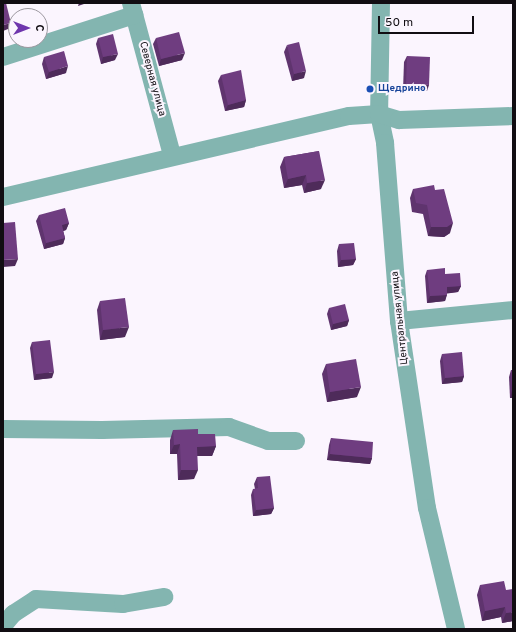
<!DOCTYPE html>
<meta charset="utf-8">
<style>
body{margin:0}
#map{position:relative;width:516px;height:632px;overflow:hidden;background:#fbf5fe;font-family:Overpass,sans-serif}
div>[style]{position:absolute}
.minor>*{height:18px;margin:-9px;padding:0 9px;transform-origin:9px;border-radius:9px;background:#83b5b0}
.wall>*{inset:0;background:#5f346e}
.shaded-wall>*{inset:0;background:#4e2b5a}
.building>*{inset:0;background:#6f3d80}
.dots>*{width:11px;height:11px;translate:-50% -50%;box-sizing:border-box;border:2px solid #fbf5fe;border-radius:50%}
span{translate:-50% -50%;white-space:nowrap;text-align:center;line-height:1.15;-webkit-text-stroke:4px #fbf5fe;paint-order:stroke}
.street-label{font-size:10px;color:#110d12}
.transit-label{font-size:10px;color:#164399;font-weight:700}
.left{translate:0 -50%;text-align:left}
.frame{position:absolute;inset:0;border:4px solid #110d12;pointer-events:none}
.north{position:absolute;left:8px;top:8px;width:40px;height:40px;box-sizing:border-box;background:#fbf5fe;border:1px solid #9d98a0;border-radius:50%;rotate:90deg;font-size:11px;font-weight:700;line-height:16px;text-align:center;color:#110d12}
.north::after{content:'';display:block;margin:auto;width:14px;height:18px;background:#6f36ad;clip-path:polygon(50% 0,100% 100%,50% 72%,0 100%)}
.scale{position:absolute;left:378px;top:16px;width:96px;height:18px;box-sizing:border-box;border:2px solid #110d12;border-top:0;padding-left:5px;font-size:12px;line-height:14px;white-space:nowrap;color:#110d12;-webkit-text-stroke:3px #fbf5fe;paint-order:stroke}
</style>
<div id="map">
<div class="minor">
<i style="left:131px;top:3px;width:157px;rotate:74.9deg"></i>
<i style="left:381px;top:3px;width:111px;rotate:91deg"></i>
<i style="left:379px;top:114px;width:30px;rotate:78deg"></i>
<i style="left:385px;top:143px;width:179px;rotate:85.5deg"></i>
<i style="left:399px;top:321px;width:189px;rotate:81.5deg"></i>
<i style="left:427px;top:508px;width:124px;rotate:76.5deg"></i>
<i style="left:3px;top:57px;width:138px;rotate:-17.8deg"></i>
<i style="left:3px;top:197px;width:355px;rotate:-13.2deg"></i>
<i style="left:349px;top:116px;width:30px;rotate:-4deg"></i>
<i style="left:379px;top:114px;width:21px;rotate:17deg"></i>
<i style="left:399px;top:120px;width:114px;rotate:-2deg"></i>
<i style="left:399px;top:321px;width:115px;rotate:-5.5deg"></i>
<i style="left:3px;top:429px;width:99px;rotate:0.6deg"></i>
<i style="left:102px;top:430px;width:127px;rotate:-1.4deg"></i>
<i style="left:229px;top:427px;width:41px;rotate:19.7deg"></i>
<i style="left:268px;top:441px;width:28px"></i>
<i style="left:3px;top:626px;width:16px;rotate:-50deg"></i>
<i style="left:13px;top:614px;width:27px;rotate:-33deg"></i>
<i style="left:36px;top:599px;width:87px;rotate:3.3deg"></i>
<i style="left:123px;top:604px;width:42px;rotate:-9.7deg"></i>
</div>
<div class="wall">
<i style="clip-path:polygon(98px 38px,115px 60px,101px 64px,96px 44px)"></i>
<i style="clip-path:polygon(156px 38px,182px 60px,159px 66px,153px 44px)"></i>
<i style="clip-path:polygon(287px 45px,304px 78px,292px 81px,284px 52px)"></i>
<i style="clip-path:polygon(407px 56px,427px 91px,403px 90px,404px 62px)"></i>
<i style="clip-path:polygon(44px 57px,66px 73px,46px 79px,42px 64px)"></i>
<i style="clip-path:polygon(221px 75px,246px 100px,244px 107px,225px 111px,218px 81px)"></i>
<i style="clip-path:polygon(319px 151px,321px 189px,304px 193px,302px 185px,284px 188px,280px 167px,284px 157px)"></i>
<i style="clip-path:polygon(413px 189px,435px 190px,450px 233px,444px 237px,428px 236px,423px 214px,412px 212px,410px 198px)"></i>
<i style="clip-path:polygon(39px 215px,69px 223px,66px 230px,63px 231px,65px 238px,63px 244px,44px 249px,36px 221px)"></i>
<i style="clip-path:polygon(339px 244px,356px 259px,353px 265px,338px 267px,337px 251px)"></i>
<i style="clip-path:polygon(427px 270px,445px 274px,461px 286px,458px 292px,447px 293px,445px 301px,427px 303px,425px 276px)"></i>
<i style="clip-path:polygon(100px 301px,125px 337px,100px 340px,97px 310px)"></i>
<i style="clip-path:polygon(329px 308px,349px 320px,347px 326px,331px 330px,327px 314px)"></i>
<i style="clip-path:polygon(32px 342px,52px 378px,34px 380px,30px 348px)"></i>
<i style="clip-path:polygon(442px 354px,464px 376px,462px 382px,442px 384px,440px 361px)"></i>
<i style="clip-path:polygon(326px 364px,357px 397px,327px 402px,322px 374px)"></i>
<i style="clip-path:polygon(511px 370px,513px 370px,513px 398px,510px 398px,509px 377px)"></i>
<i style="clip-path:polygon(173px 430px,198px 434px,216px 446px,212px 456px,197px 456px,194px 479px,178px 480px,177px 454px,170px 454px,170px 440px)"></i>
<i style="clip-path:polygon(331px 438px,372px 458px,370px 464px,327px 460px,329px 445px)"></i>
<i style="clip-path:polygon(257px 477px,274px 508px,271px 514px,253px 516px,251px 495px,253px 489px,255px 489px,254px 484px)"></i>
<i style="clip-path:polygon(480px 585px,506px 590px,513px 621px,502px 623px,501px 617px,482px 621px,477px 595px)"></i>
</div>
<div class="shaded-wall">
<i style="clip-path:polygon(79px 3px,87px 3px,78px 6px)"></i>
<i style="clip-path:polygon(11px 23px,8px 29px,3px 31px,3px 25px)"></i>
<i style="clip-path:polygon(185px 53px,182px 60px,159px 66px,161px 59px)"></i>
<i style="clip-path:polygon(118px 54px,115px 60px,101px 64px,103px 57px)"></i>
<i style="clip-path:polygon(68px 66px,66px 73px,46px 79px,49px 72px)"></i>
<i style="clip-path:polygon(306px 71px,304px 78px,292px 81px,294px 74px)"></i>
<i style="clip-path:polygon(406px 84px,429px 85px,427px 91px,403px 90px)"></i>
<i style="clip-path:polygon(246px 100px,244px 107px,225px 111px,228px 105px)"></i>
<i style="clip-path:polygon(306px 175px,302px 185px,284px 188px,288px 179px)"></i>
<i style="clip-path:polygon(325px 180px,321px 189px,304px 193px,307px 183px)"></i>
<i style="clip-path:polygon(69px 223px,66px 230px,60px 232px,62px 225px)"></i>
<i style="clip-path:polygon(453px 223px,450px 233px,444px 237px,428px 236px,431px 227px)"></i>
<i style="clip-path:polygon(65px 238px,63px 244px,44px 249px,46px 243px)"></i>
<i style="clip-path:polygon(18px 259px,15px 266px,3px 267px,3px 260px)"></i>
<i style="clip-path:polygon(356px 259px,353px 265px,338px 267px,341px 260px)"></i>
<i style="clip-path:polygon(461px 286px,458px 292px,444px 294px,447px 287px)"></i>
<i style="clip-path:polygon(447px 295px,445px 301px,427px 303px,430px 296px)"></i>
<i style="clip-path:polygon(349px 320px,347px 326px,331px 330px,333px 324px)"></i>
<i style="clip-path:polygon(129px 327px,125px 337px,100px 340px,103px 330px)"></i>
<i style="clip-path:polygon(54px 372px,52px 378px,34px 380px,36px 374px)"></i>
<i style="clip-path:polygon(464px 376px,462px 382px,442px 384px,445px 378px)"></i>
<i style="clip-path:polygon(361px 387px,357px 397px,327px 402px,330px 392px)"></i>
<i style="clip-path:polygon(512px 391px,513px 391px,513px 398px,510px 398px)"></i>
<i style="clip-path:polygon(180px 444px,177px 454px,170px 454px,174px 445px)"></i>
<i style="clip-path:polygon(216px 446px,212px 456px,194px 456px,197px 447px)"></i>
<i style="clip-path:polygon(330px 454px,372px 458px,370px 464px,327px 460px)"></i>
<i style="clip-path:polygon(181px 470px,198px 470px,194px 479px,178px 480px)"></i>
<i style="clip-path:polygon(274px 508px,271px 514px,253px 516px,256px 510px)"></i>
<i style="clip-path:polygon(505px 607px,501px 617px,482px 621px,485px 611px)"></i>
<i style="clip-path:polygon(513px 612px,513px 621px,502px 623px,506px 613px)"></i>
</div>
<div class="building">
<i style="clip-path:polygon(3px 3px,6px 3px,11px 23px,3px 25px)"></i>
<i style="clip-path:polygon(179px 32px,185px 53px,161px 59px,156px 38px)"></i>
<i style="clip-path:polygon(113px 34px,118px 54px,103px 57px,98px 38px)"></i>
<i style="clip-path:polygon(299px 42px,306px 71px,294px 74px,287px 45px)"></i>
<i style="clip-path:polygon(64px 51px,68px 66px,49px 72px,44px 57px)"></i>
<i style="clip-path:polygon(407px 56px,430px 57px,429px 85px,406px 84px)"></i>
<i style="clip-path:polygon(241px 70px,246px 100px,228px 105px,221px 75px)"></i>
<i style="clip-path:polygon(319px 151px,325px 180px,307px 183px,306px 175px,288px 179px,284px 157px)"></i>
<i style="clip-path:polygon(434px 185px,435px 190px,444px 189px,453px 223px,447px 227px,431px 227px,427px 205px,416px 203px,413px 189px)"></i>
<i style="clip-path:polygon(65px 208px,69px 223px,62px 225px,65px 238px,46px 243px,39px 215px)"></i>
<i style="clip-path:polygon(15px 222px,18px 259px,3px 260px,3px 223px)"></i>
<i style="clip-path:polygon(354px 243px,356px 259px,341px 260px,339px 244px)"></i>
<i style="clip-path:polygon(445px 268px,445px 274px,460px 273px,461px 286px,447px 287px,447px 295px,430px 296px,427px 270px)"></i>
<i style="clip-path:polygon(125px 298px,129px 327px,103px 330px,100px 301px)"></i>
<i style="clip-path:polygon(345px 304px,349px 320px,333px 324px,329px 308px)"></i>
<i style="clip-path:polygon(50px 340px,54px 372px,36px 374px,32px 342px)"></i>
<i style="clip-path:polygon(462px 352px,464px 376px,445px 378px,442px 354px)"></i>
<i style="clip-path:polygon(356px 359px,361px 387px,330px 392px,326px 364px)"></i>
<i style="clip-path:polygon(511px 370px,513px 370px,513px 391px,512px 391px)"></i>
<i style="clip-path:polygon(198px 429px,198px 434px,215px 434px,216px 446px,197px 447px,198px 470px,181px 470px,180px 444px,174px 445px,173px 430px)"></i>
<i style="clip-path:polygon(331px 438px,373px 442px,372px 458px,330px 454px)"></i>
<i style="clip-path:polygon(270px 476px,274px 508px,256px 510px,253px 489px,258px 488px,257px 477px)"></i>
<i style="clip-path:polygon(504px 581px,506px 590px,513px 589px,513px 612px,506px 613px,505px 607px,485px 611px,480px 585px)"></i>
</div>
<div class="dots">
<i style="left:370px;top:89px;background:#1a4fb4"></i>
</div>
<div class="street-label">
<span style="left:152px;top:79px;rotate:75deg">Северная улица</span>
<span style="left:400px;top:318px;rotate:-96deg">Центральная улица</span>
</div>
<div class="transit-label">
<span class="left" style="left:378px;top:89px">Щедрино</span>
</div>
<div class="frame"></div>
<div class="north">С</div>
<div class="scale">50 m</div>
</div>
